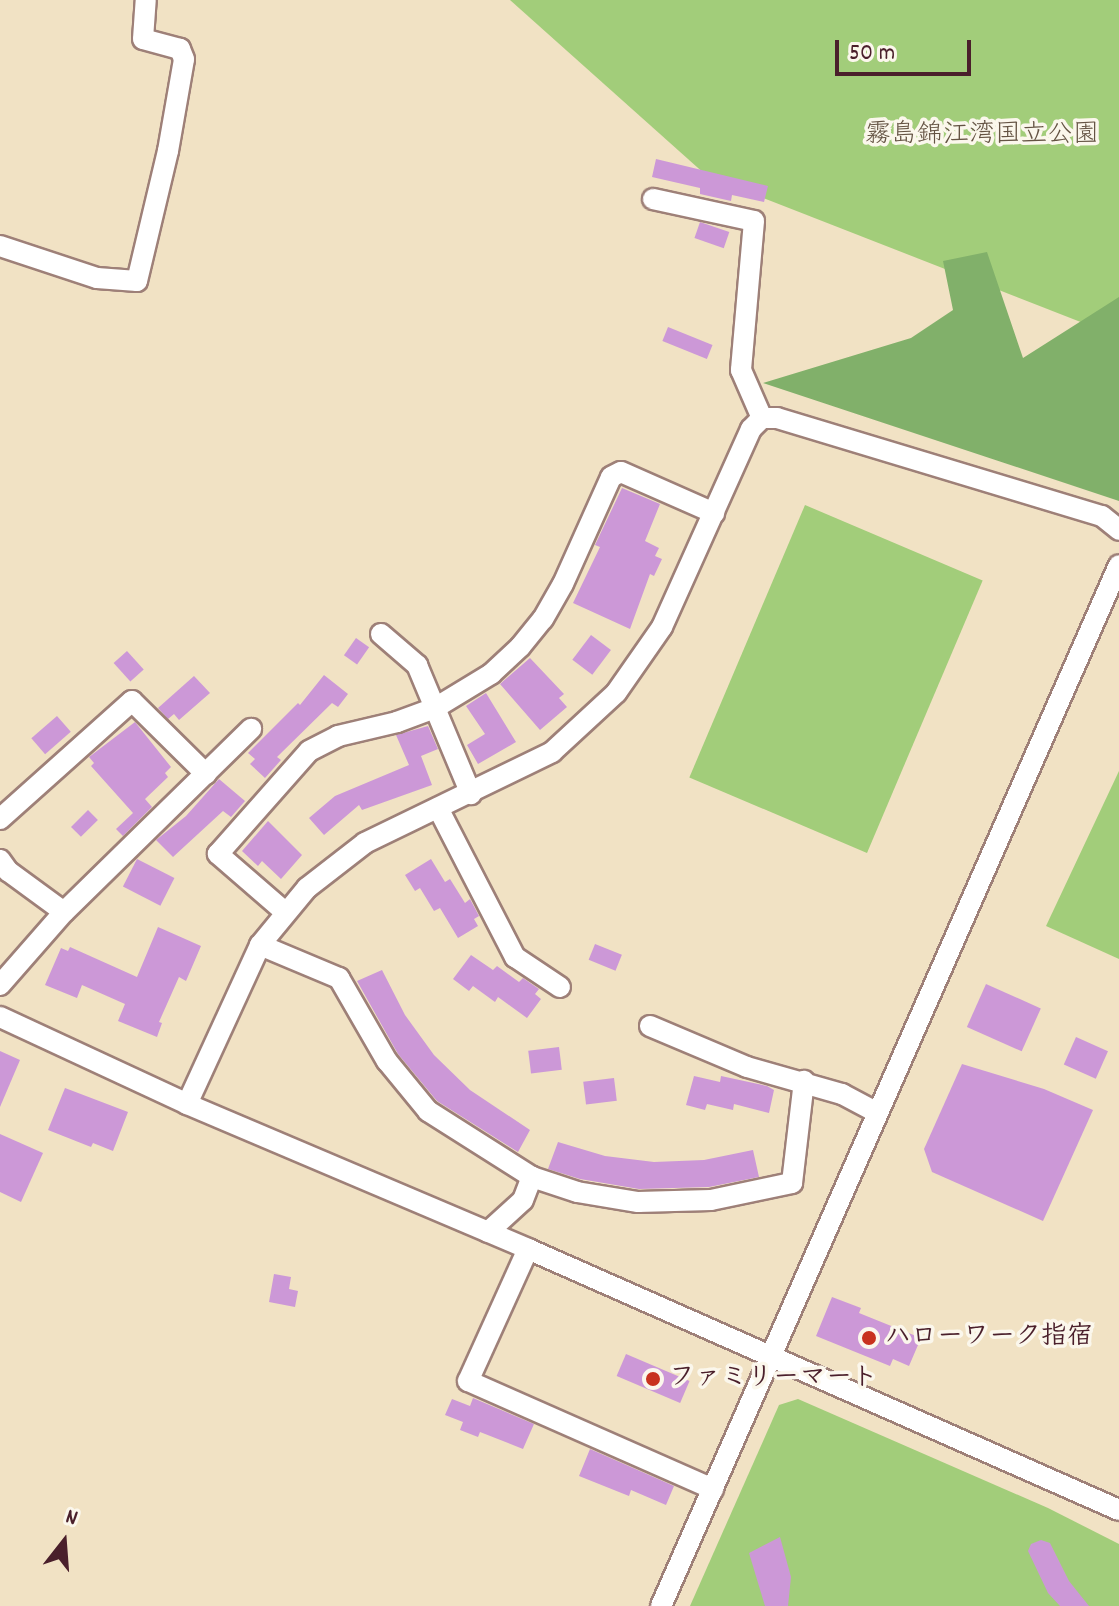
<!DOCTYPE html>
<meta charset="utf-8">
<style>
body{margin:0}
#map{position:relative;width:1119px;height:1606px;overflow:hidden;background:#f1e2c4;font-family:Dekko,"Klee One",sans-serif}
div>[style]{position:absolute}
.green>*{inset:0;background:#a2cd7a;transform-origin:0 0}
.forest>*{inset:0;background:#81b06a}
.building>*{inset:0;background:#cc98d7;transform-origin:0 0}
.roads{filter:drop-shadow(2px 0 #9e8078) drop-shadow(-2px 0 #9e8078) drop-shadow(0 2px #9e8078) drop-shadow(0 -2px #9e8078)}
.minor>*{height:20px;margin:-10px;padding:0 10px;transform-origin:10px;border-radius:10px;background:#fff}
.dots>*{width:22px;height:22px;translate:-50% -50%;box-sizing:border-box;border:4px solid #fbf7ec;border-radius:50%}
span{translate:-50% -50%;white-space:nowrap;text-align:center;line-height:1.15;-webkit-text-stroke:7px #fbf7ec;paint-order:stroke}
.park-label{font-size:26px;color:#645343}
.poi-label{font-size:26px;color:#4a1f2b;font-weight:700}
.left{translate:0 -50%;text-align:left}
.north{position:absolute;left:24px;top:1502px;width:80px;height:80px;-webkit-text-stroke:6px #fbf7ec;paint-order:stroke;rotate:17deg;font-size:22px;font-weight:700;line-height:32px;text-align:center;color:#4a1f2b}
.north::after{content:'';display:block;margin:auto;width:28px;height:36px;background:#4a1f2b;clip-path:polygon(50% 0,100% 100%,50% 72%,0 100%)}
.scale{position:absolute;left:835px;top:40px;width:136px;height:36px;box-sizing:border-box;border:4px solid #4a1f2b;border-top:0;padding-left:10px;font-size:24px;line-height:28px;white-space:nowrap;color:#4a1f2b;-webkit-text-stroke:6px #fbf7ec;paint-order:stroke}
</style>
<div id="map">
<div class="green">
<div style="clip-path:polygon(510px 0,1119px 0,1119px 337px,707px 176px)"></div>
<div style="left:805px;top:505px;width:193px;height:296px;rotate:23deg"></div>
<div style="clip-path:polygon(1119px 771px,1119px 959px,1046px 926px)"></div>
<div style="clip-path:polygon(798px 1399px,1048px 1508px,1119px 1544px,1119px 1606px,690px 1606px,779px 1405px)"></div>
</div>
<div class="forest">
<div style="clip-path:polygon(987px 252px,1023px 358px,1119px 297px,1119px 501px,763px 383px,911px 338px,953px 310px,943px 261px)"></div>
</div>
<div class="building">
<div style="clip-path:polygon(656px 159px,768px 186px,764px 202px,732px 195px,731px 201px,700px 194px,700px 188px,652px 177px)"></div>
<div style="left:700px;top:222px;width:31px;height:17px;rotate:19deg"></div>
<div style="left:668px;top:327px;width:48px;height:15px;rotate:22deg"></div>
<div style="clip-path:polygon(622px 488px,660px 504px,645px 541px,659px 548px,655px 556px,662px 559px,654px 576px,650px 574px,630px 629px,573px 603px,600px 547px,595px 545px)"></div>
<div style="left:591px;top:635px;width:25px;height:31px;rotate:37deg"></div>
<div style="left:356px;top:638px;width:16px;height:21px;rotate:35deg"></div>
<div style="left:127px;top:651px;width:25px;height:18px;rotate:48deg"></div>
<div style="clip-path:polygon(530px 658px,564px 694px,559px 698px,567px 707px,540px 730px,500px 684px)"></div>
<div style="clip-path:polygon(324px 675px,348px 694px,338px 707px,332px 703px,277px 757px,281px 760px,265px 778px,250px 764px,255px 759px,248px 753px,298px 703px,300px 705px)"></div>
<div style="clip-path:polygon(194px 676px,210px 693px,179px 720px,174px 714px,168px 719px,158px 708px)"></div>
<div style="clip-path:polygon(486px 693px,516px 742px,478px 764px,467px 745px,485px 734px,466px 706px)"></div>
<div style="left:57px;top:716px;width:21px;height:34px;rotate:49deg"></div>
<div style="clip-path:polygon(135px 722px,171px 767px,165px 773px,168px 777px,145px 799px,152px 807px,123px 836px,116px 829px,133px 813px,91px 766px,94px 763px,89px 757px)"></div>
<div style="clip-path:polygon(428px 726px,438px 749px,421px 756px,432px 785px,362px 810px,359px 805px,324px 835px,309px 818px,335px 796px,409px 765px,396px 735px)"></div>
<div style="clip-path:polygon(219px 779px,245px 801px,231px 817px,223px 811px,173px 857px,156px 840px,186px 816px)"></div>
<div style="left:88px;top:810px;width:14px;height:24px;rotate:45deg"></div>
<div style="clip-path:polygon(268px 821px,302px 855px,281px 879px,262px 861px,258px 866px,242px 851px)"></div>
<div style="left:137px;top:859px;width:42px;height:31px;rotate:27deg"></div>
<div style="clip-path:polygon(431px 859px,445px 882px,450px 879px,465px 903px,470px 899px,479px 916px,474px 919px,478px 926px,458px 938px,440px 908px,434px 911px,420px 888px,415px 891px,405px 875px)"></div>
<div style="clip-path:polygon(158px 927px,201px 946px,186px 981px,179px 977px,159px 1022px,162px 1023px,157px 1037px,118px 1021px,125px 1004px,82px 985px,77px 998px,45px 985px,61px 948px,68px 951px,70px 947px,137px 977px)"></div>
<div style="left:595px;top:944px;width:29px;height:17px;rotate:22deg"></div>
<div style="clip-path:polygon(471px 955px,493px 970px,497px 966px,519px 982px,523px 978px,539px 989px,535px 994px,541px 999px,527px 1018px,498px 997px,495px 1002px,473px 986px,469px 991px,453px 979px)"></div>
<div style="clip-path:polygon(382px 970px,405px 1015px,434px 1055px,470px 1090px,530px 1130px,518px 1152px,437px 1101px,398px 1054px,357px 981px)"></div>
<div style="left:986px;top:984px;width:60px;height:47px;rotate:24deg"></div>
<div style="left:1076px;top:1037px;width:35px;height:30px;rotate:24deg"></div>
<div style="left:559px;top:1047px;width:23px;height:31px;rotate:83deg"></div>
<div style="clip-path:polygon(0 1051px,20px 1060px,0 1107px)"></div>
<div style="clip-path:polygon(962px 1064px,1044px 1089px,1093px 1110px,1043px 1221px,932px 1172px,924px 1149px)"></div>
<div style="clip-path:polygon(694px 1076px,720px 1082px,721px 1076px,767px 1086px,774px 1090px,769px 1113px,734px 1104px,733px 1110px,707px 1104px,705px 1110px,686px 1105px)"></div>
<div style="left:614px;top:1078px;width:23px;height:31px;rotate:83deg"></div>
<div style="clip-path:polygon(65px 1088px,128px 1112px,113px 1151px,93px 1143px,91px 1147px,48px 1130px)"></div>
<div style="clip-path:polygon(0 1134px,43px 1153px,21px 1202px,0 1192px)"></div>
<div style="clip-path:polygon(558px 1142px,605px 1156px,654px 1162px,704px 1160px,753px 1150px,759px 1177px,709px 1187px,639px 1189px,580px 1179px,548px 1169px)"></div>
<div style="clip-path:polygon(274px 1274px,291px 1277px,289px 1289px,298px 1291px,295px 1307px,269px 1302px)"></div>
<div style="clip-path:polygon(832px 1297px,861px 1308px,859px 1313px,921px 1338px,909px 1366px,893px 1359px,890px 1366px,816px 1336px)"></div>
<div style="left:626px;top:1354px;width:69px;height:24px;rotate:23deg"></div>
<div style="clip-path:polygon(473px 1398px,534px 1424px,523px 1449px,480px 1432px,478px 1437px,460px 1430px,463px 1422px,445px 1415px,452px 1399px,470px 1406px)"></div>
<div style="clip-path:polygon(590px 1449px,674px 1486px,666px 1505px,631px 1490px,629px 1496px,579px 1476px)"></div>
<div style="clip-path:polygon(780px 1537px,791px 1577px,788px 1606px,765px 1606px,749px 1553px)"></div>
<div style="clip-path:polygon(1041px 1540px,1050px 1543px,1069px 1581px,1089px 1606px,1060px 1606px,1048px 1593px,1028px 1551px,1031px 1544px)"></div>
</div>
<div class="roads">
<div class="minor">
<div style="left:653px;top:199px;width:103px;rotate:12.3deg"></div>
<div style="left:754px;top:221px;width:150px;rotate:95deg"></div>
<div style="left:741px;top:370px;width:52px;rotate:66.4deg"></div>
<div style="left:0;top:246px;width:102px;rotate:18.3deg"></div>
<div style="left:97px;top:278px;width:40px;rotate:4.3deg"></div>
<div style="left:137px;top:281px;width:134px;rotate:-76.6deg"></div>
<div style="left:168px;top:151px;width:93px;rotate:-80.1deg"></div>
<div style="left:184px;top:59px;width:11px;rotate:-112deg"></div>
<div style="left:180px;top:49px;width:38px;rotate:-165deg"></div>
<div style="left:143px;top:39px;width:39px;rotate:-86deg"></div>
<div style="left:381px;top:634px;width:48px;rotate:40.7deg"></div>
<div style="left:417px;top:665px;width:140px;rotate:67.3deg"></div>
<div style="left:438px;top:808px;width:168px;rotate:62.7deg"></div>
<div style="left:515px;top:957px;width:54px;rotate:33.7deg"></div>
<div style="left:0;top:819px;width:177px;rotate:-41.8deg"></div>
<div style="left:132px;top:701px;width:104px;rotate:44.6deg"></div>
<div style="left:0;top:860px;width:14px;rotate:54deg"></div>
<div style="left:8px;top:871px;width:69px;rotate:36.2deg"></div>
<div style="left:285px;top:912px;width:89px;rotate:-139.1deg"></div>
<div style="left:218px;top:854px;width:137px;rotate:-48.5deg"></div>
<div style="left:309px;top:751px;width:33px;rotate:-27deg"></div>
<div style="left:338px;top:736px;width:61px;rotate:-13.3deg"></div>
<div style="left:397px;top:722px;width:40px;rotate:-20.2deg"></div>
<div style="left:435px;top:708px;width:66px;rotate:-31.3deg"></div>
<div style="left:491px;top:674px;width:40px;rotate:-43deg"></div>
<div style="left:520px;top:647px;width:36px;rotate:-51deg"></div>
<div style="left:543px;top:619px;width:40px;rotate:-60.3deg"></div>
<div style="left:563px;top:584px;width:117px;rotate:-65.8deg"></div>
<div style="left:611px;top:477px;width:11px;rotate:-27deg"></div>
<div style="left:621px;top:472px;width:102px;rotate:23.8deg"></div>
<div style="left:260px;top:945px;width:86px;rotate:22.7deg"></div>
<div style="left:339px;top:978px;width:96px;rotate:60deg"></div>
<div style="left:387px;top:1061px;width:65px;rotate:50.6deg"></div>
<div style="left:428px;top:1111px;width:123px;rotate:32.4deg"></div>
<div style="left:532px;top:1177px;width:47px;rotate:18.4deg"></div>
<div style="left:577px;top:1192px;width:62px;rotate:9.3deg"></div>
<div style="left:638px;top:1202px;width:73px;rotate:-1.6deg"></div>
<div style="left:711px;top:1200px;width:83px;rotate:-11.9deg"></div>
<div style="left:792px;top:1183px;width:103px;rotate:-83.3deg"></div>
<div style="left:0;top:985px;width:97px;rotate:-48.8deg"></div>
<div style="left:64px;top:912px;width:262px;rotate:-44.4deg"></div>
<div style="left:0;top:1017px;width:206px;rotate:24.9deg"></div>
<div style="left:187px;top:1104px;width:371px;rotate:23deg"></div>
<div style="left:528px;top:1249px;width:646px;rotate:23.83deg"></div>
<div style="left:650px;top:1026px;width:105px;rotate:22.9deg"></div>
<div style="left:747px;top:1067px;width:99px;rotate:15.9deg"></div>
<div style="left:842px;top:1094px;width:40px;rotate:28deg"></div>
<div style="left:187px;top:1104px;width:175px;rotate:-65.3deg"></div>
<div style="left:260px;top:945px;width:74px;rotate:-50.5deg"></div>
<div style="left:307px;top:888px;width:73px;rotate:-37.8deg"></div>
<div style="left:365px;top:843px;width:208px;rotate:-25.9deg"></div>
<div style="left:552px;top:752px;width:87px;rotate:-42.7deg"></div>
<div style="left:616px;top:693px;width:80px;rotate:-55.1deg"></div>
<div style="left:662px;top:627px;width:217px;rotate:-65.8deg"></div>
<div style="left:751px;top:429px;width:16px;rotate:-45deg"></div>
<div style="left:762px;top:418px;width:15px"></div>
<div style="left:777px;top:418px;width:339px;rotate:16.8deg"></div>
<div style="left:1102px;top:516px;width:22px;rotate:39deg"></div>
<div style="left:488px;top:1232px;width:47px;rotate:-42.4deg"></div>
<div style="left:523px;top:1200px;width:25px;rotate:-69deg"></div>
<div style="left:528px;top:1249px;width:145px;rotate:114.4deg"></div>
<div style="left:468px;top:1381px;width:268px;rotate:23.8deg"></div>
<div style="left:661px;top:1606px;width:1137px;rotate:-66.25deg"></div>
</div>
</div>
<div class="dots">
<div style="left:869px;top:1338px;background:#c8321e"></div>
<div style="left:653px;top:1379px;background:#c8321e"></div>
</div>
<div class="park-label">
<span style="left:982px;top:136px">霧島錦江湾国立公園</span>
</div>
<div class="poi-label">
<span class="left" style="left:885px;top:1338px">ハローワーク指宿</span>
<span class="left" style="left:669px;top:1379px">ファミリーマート</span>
</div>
<div class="north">N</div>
<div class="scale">50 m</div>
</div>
